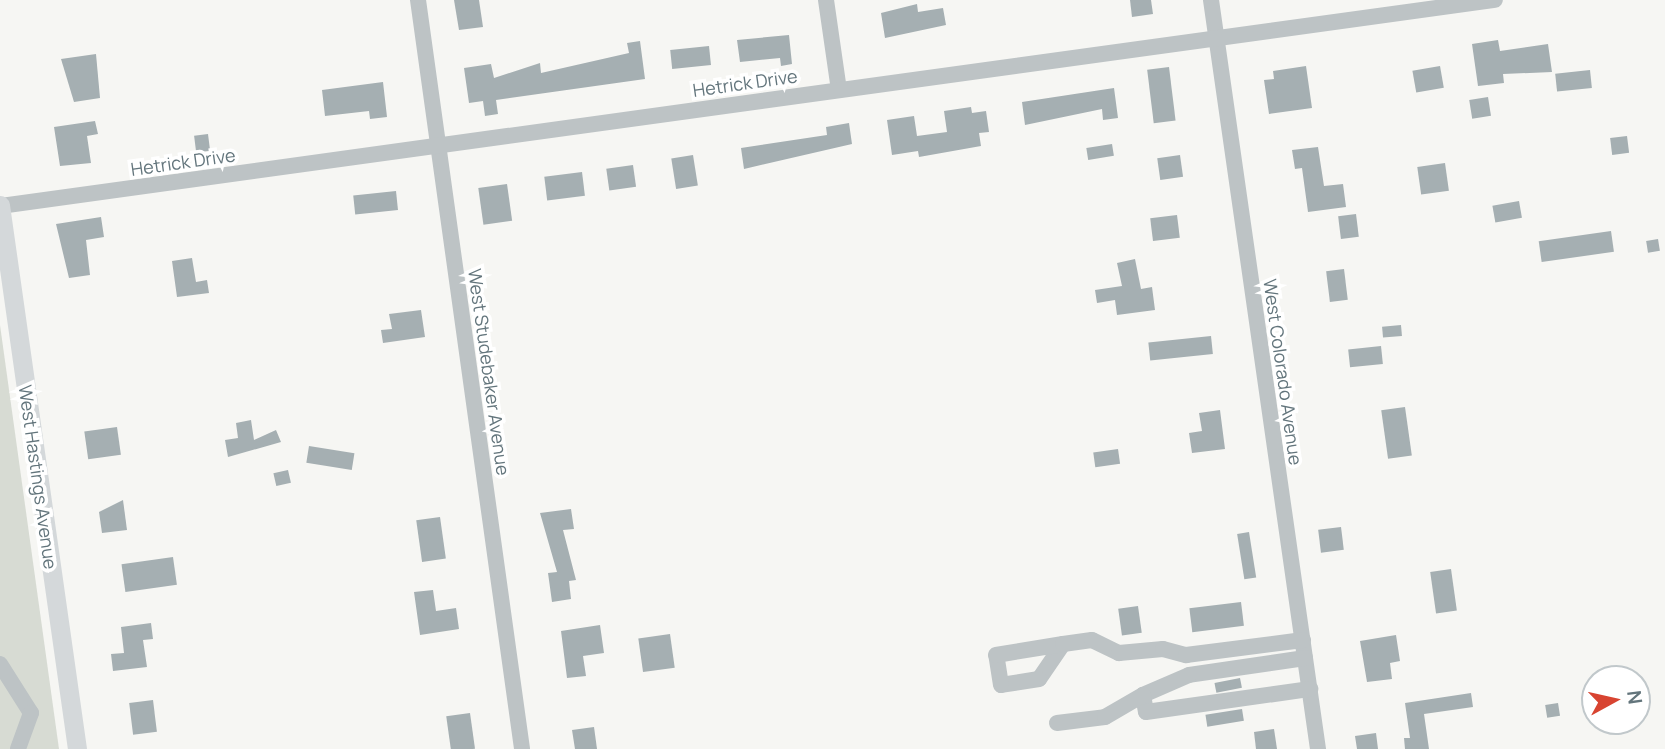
<!DOCTYPE html>
<style>
body{margin:0}
#map{position:relative;width:1665px;height:749px;overflow:hidden;background:#f6f6f3;font-family:Manrope,sans-serif}
div>[style]{position:absolute}
.green>*{inset:0;background:#d7dbd3}
.building>*{inset:0;background:#a5afb2;transform-origin:0 0}
.minor>*{height:16px;margin:-8px;padding:0 8px;transform-origin:8px;border-radius:8px;background:#bdc3c5}
.major>*{height:19px;margin:-9.5px;padding:0 9.5px;transform-origin:9.5px;border-radius:9.5px;background:#d4d8da}
span{translate:-50% -50%;white-space:nowrap;text-align:center;line-height:1.15;-webkit-text-stroke:7px #fff;paint-order:stroke}
.street-label{font-size:18px;color:#63757c}
.north{position:absolute;left:1581px;top:665px;width:70px;height:70px;box-sizing:border-box;background:#fff;border:2px solid #c1c8cb;border-radius:50%;rotate:82deg;font-size:19px;font-weight:700;line-height:28px;text-align:center;color:#63757c}
.north::after{content:'';display:block;margin:auto;width:24px;height:32px;background:#d84431;clip-path:polygon(50% 0,100% 100%,50% 72%,0 100%)}
</style>
<div id="map">
<div class="green">
<div style="clip-path:polygon(0 325px,59px 749px,0 749px)"></div>
</div>
<div class="building">
<div style="clip-path:polygon(454px 0,479px 0,483px 27px,459px 30px)"></div>
<div style="clip-path:polygon(1130px 0,1151px 0,1153px 14px,1132px 17px)"></div>
<div style="clip-path:polygon(917px 4px,918px 12px,943px 8px,946px 25px,885px 38px,881px 13px)"></div>
<div style="clip-path:polygon(789px 35px,792px 64px,781px 66px,780px 58px,740px 62px,737px 40px)"></div>
<div style="clip-path:polygon(1498px 40px,1500px 51px,1548px 44px,1552px 72px,1503px 74px,1504px 83px,1478px 86px,1472px 44px)"></div>
<div style="clip-path:polygon(640px 41px,645px 79px,496px 100px,498px 114px,485px 116px,483px 101px,469px 103px,464px 68px,491px 64px,494px 78px,540px 63px,541px 73px,629px 53px,627px 43px)"></div>
<div style="left:709px;top:46px;width:19px;height:39px;rotate:84deg"></div>
<div style="clip-path:polygon(96px 54px,100px 98px,74px 102px,61px 59px)"></div>
<div style="clip-path:polygon(1306px 66px,1312px 108px,1269px 114px,1264px 80px,1274px 79px,1273px 71px)"></div>
<div style="left:1440px;top:66px;width:22px;height:28px;rotate:80deg"></div>
<div style="left:1169px;top:67px;width:54px;height:22px;rotate:83deg"></div>
<div style="left:1590px;top:70px;width:18px;height:35px;rotate:84deg"></div>
<div style="clip-path:polygon(383px 82px,387px 117px,370px 119px,369px 111px,325px 116px,322px 90px)"></div>
<div style="clip-path:polygon(1114px 88px,1118px 118px,1103px 120px,1102px 109px,1025px 125px,1022px 102px)"></div>
<div style="left:1488px;top:97px;width:19px;height:19px;rotate:81deg"></div>
<div style="clip-path:polygon(971px 107px,972px 113px,986px 111px,989px 132px,979px 133px,981px 146px,919px 157px,918px 151px,892px 155px,887px 120px,914px 116px,917px 136px,947px 132px,944px 111px)"></div>
<div style="clip-path:polygon(95px 121px,98px 134px,87px 136px,91px 163px,60px 166px,54px 127px)"></div>
<div style="clip-path:polygon(849px 123px,852px 144px,744px 169px,741px 148px,827px 135px,826px 127px)"></div>
<div style="left:208px;top:134px;width:17px;height:14px;rotate:83deg"></div>
<div style="left:1627px;top:136px;width:17px;height:17px;rotate:83deg"></div>
<div style="left:1112px;top:144px;width:12px;height:26px;rotate:81deg"></div>
<div style="clip-path:polygon(1318px 147px,1324px 186px,1343px 184px,1346px 207px,1308px 212px,1302px 168px,1295px 169px,1292px 150px)"></div>
<div style="left:693px;top:155px;width:31px;height:22px;rotate:81deg"></div>
<div style="left:1180px;top:155px;width:22px;height:23px;rotate:82deg"></div>
<div style="left:1445px;top:163px;width:28px;height:28px;rotate:82deg"></div>
<div style="left:633px;top:165px;width:22px;height:27px;rotate:82deg"></div>
<div style="left:582px;top:172px;width:24px;height:38px;rotate:83deg"></div>
<div style="left:507px;top:184px;width:37px;height:29px;rotate:82deg"></div>
<div style="left:396px;top:191px;width:19px;height:43px;rotate:84deg"></div>
<div style="left:1519px;top:201px;width:17px;height:27px;rotate:80deg"></div>
<div style="left:1356px;top:214px;width:23px;height:18px;rotate:83deg"></div>
<div style="left:1177px;top:215px;width:23px;height:27px;rotate:83deg"></div>
<div style="clip-path:polygon(101px 217px,104px 237px,86px 240px,90px 275px,69px 278px,56px 224px)"></div>
<div style="left:1611px;top:231px;width:21px;height:73px;rotate:82deg"></div>
<div style="left:1658px;top:239px;width:12px;height:12px;rotate:81deg"></div>
<div style="clip-path:polygon(192px 258px,196px 282px,207px 280px,209px 293px,177px 297px,172px 261px)"></div>
<div style="clip-path:polygon(1135px 259px,1141px 289px,1152px 287px,1155px 310px,1117px 315px,1115px 300px,1097px 303px,1095px 290px,1122px 286px,1117px 263px)"></div>
<div style="left:1344px;top:269px;width:31px;height:18px;rotate:83deg"></div>
<div style="clip-path:polygon(421px 310px,425px 337px,383px 343px,381px 330px,392px 329px,389px 314px)"></div>
<div style="left:1401px;top:325px;width:11px;height:19px;rotate:85deg"></div>
<div style="left:1211px;top:336px;width:18px;height:63px;rotate:84deg"></div>
<div style="left:1381px;top:346px;width:18px;height:33px;rotate:84deg"></div>
<div style="left:1405px;top:407px;width:49px;height:24px;rotate:82deg"></div>
<div style="clip-path:polygon(1220px 410px,1225px 449px,1192px 453px,1189px 433px,1202px 431px,1199px 413px)"></div>
<div style="clip-path:polygon(251px 420px,254px 440px,276px 430px,281px 442px,228px 457px,225px 440px,238px 438px,236px 423px)"></div>
<div style="left:117px;top:427px;width:28px;height:33px;rotate:82deg"></div>
<div style="left:309px;top:446px;width:46px;height:17px;rotate:9deg"></div>
<div style="left:1118px;top:449px;width:15px;height:25px;rotate:82deg"></div>
<div style="left:288px;top:470px;width:13px;height:15px;rotate:77deg"></div>
<div style="clip-path:polygon(123px 500px,127px 530px,102px 533px,99px 512px)"></div>
<div style="clip-path:polygon(571px 509px,574px 529px,563px 530px,576px 580px,569px 581px,571px 599px,552px 602px,548px 573px,557px 572px,540px 513px)"></div>
<div style="left:440px;top:517px;width:42px;height:24px;rotate:82deg"></div>
<div style="left:1341px;top:527px;width:23px;height:23px;rotate:83deg"></div>
<div style="left:1249px;top:532px;width:46px;height:12px;rotate:81deg"></div>
<div style="left:173px;top:557px;width:28px;height:52px;rotate:82deg"></div>
<div style="left:1451px;top:569px;width:42px;height:21px;rotate:82deg"></div>
<div style="clip-path:polygon(433px 590px,436px 611px,456px 608px,459px 629px,420px 635px,414px 592px)"></div>
<div style="left:1241px;top:602px;width:24px;height:52px;rotate:83deg"></div>
<div style="left:1138px;top:606px;width:27px;height:20px;rotate:82deg"></div>
<div style="clip-path:polygon(151px 623px,153px 639px,143px 640px,147px 667px,113px 671px,111px 654px,124px 653px,121px 627px)"></div>
<div style="clip-path:polygon(600px 625px,604px 653px,583px 656px,586px 676px,567px 678px,561px 631px)"></div>
<div style="left:670px;top:634px;width:34px;height:32px;rotate:82deg"></div>
<div style="clip-path:polygon(1396px 635px,1400px 661px,1390px 663px,1392px 679px,1367px 682px,1360px 641px)"></div>
<div style="left:1240px;top:678px;width:10px;height:26px;rotate:79deg"></div>
<div style="clip-path:polygon(1471px 693px,1473px 707px,1424px 714px,1429px 749px,1405px 749px,1404px 738px,1410px 738px,1405px 703px)"></div>
<div style="left:153px;top:700px;width:32px;height:24px;rotate:83deg"></div>
<div style="left:1558px;top:703px;width:13px;height:13px;rotate:81deg"></div>
<div style="left:1242px;top:709px;width:12px;height:37px;rotate:81deg"></div>
<div style="left:470px;top:713px;width:36px;height:24px;rotate:82deg"></div>
<div style="clip-path:polygon(594px 727px,597px 749px,575px 749px,572px 730px)"></div>
<div style="clip-path:polygon(1274px 729px,1277px 749px,1256px 749px,1254px 732px)"></div>
<div style="clip-path:polygon(1376px 733px,1378px 749px,1357px 749px,1355px 736px)"></div>
</div>
<div class="minor">
<div style="left:418px;top:0;width:756px;rotate:82.09deg"></div>
<div style="left:826px;top:0;width:91px;rotate:81.8deg"></div>
<div style="left:1211px;top:0;width:757px;rotate:81.87deg"></div>
<div style="left:0;top:206px;width:1509px;rotate:-7.85deg"></div>
<div style="left:1063px;top:644px;width:42px;rotate:124.4deg"></div>
<div style="left:1039px;top:679px;width:38px;rotate:171deg"></div>
<div style="left:1001px;top:685px;width:30px;rotate:-99deg"></div>
<div style="left:996px;top:655px;width:68px;rotate:-9.3deg"></div>
<div style="left:1063px;top:644px;width:29px;rotate:-8deg"></div>
<div style="left:1092px;top:640px;width:30px;rotate:26deg"></div>
<div style="left:1119px;top:653px;width:44px;rotate:-5.2deg"></div>
<div style="left:1163px;top:649px;width:24px;rotate:15deg"></div>
<div style="left:1186px;top:655px;width:118px;rotate:-7.3deg"></div>
<div style="left:1305px;top:658px;width:117px;rotate:171.7deg"></div>
<div style="left:1189px;top:675px;width:50px;rotate:156.5deg"></div>
<div style="left:1143px;top:695px;width:17px;rotate:80deg"></div>
<div style="left:1146px;top:712px;width:166px;rotate:-8deg"></div>
<div style="left:0;top:664px;width:58px;rotate:57.7deg"></div>
<div style="left:31px;top:713px;width:38px;rotate:110deg"></div>
<div style="left:1057px;top:723px;width:48px;rotate:-7.1deg"></div>
<div style="left:1105px;top:717px;width:44px;rotate:-30.1deg"></div>
</div>
<div class="major">
<div style="left:0;top:205px;width:549px;rotate:81.94deg"></div>
</div>
<div class="street-label">
<span style="left:745px;top:83px;rotate:-8deg">Hetrick Drive</span>
<span style="left:183px;top:162px;rotate:-8deg">Hetrick Drive</span>
<span style="left:489px;top:372px;rotate:82deg">West Studebaker Avenue</span>
<span style="left:1283px;top:372px;rotate:82deg">West Colorado Avenue</span>
<span style="left:38px;top:477px;rotate:82deg">West Hastings Avenue</span>
</div>
<div class="north">N</div>
</div>
